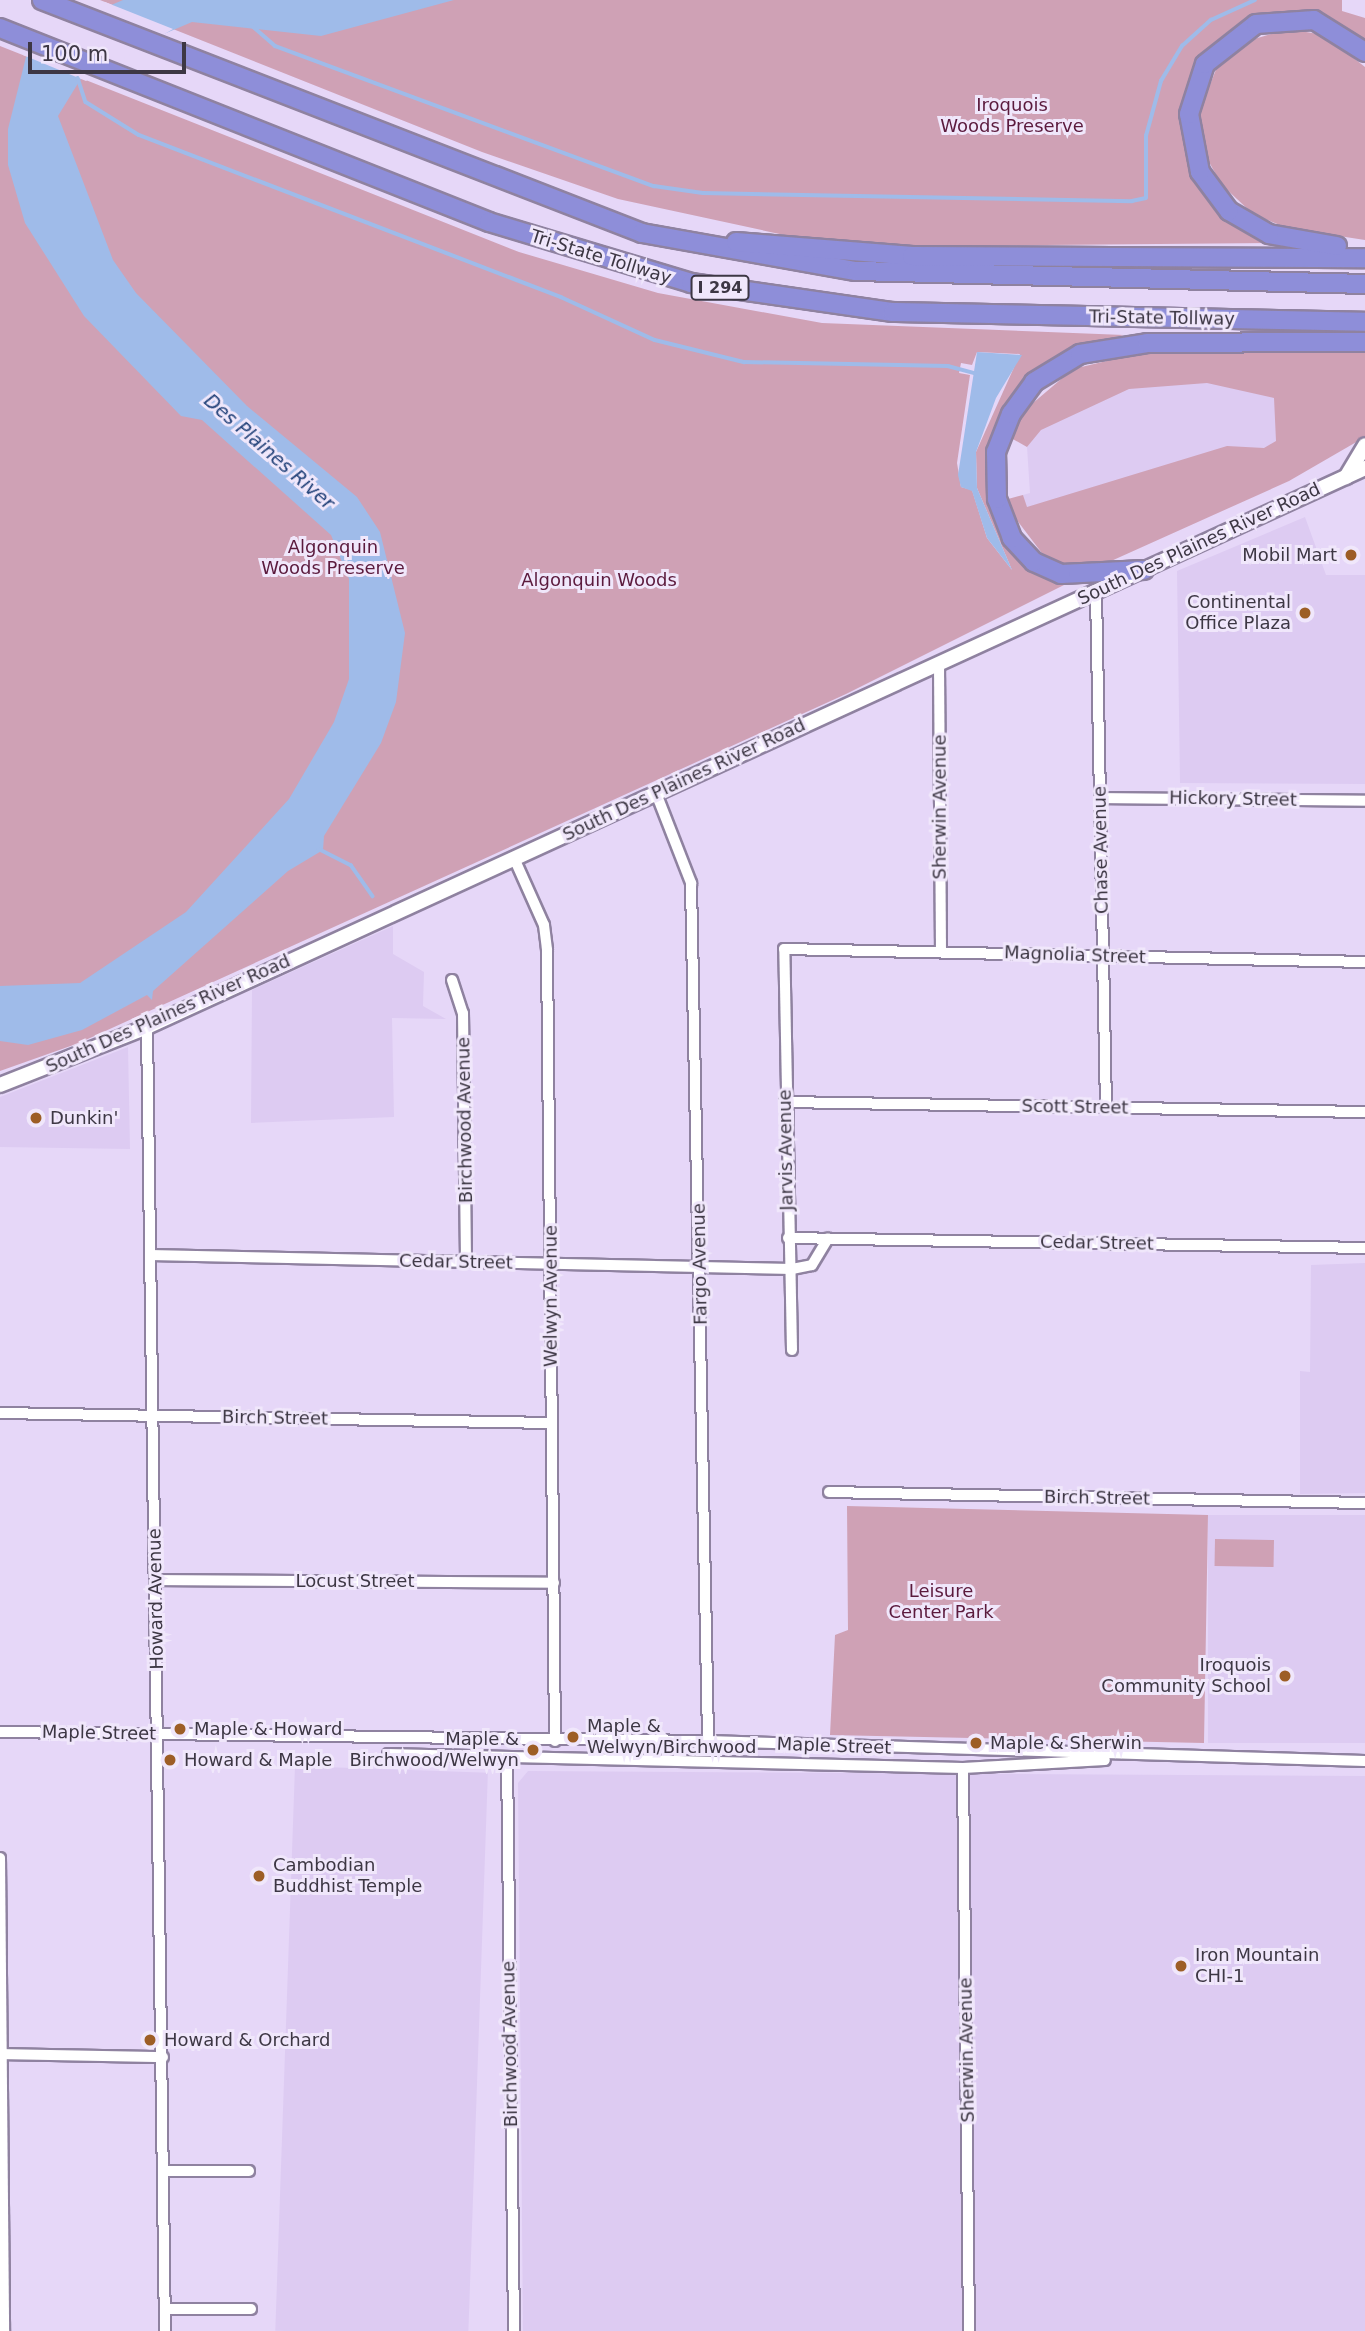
<!DOCTYPE html>
<style>
body{margin:0}
#map{position:relative;width:1365px;height:2331px;overflow:hidden;background:#e6d7f8;font-family:"DejaVu Sans",sans-serif}
div>[style]{position:absolute}
.built>*{inset:0;background:#ddcbf2;transform-origin:0 0}
.green>*{inset:0;background:#cfa1b5;transform-origin:0 0}
.water>*{inset:0;background:#9fbbe9}
.pier>*{inset:0;background:#e6d7f8}
.stream>*{height:3.5px;margin:-1.75px;padding:0 1.75px;transform-origin:1.75px;border-radius:1.75px;background:#9fbbe9}
.roads{filter:drop-shadow(2px 0 #8f82a0) drop-shadow(-2px 0 #8f82a0) drop-shadow(0 2px #8f82a0) drop-shadow(0 -2px #8f82a0)}
.minor>*{height:10px;margin:-5px;padding:0 5px;transform-origin:5px;border-radius:5px;background:#fff}
.secondary>*{height:14px;margin:-7px;padding:0 7px;transform-origin:7px;border-radius:7px;background:#fff}
.motorway>*{height:18px;margin:-9px;padding:0 9px;transform-origin:9px;border-radius:9px;background:#8e8ed9}
.dots>*{width:19px;height:19px;translate:-50% -50%;box-sizing:border-box;border:4px solid #f0e7fb;border-radius:50%}
span{translate:-50% -50%;white-space:nowrap;text-align:center;line-height:1.15;-webkit-text-stroke:6px #f0e7fb;paint-order:stroke}
.shield-label span{padding:2px 5px;background:#f0e7fb;border:2px solid;border-radius:5px;-webkit-text-stroke-width:0}
.shield-label{font-size:16px;color:#3d3744;font-weight:700}
.park-label{font-size:18px;color:#5b1a3d}
.street-label{font-size:18px;color:#3d3744}
.poi-label{font-size:18px;color:#3d3744}
.right{translate:-100% -50%;text-align:right}
.left{translate:0 -50%;text-align:left}
.water-label{font-size:19px;color:#204078;font-style:italic}
.scale{position:absolute;left:28px;top:42px;width:158px;height:32px;box-sizing:border-box;border:4px solid #3d3744;border-top:0;padding-left:9px;font-size:21px;line-height:24px;white-space:nowrap;color:#3d3744;-webkit-text-stroke:5px #f0e7fb;paint-order:stroke}
</style>
<div id="map">
<div class="built">
<div style="clip-path:polygon(1144px 369px,1365px 372px,1365px 414px,1032px 529px,1023px 495px,1030px 493px,1027px 447px,1068px 395px)"></div>
<div style="clip-path:polygon(1305px 517px,1326px 575px,1365px 575px,1365px 784px,1180px 783px,1177px 571px)"></div>
<div style="clip-path:polygon(393px 926px,393px 954px,424px 972px,423px 1006px,446px 1019px,392px 1018px,394px 1117px,251px 1123px,252px 990px)"></div>
<div style="clip-path:polygon(128px 1047px,130px 1149px,0 1147px,0 1097px)"></div>
<div style="clip-path:polygon(1365px 1263px,1365px 1493px,1300px 1494px,1300px 1371px,1310px 1372px,1311px 1265px)"></div>
<div style="left:1208px;top:1515px;width:157px;height:228px"></div>
<div style="left:295px;top:1766px;width:193px;height:565px;rotate:2deg"></div>
<div style="clip-path:polygon(528px 1771px,1365px 1776px,1365px 2331px,523px 2331px,518px 1783px)"></div>
</div>
<div class="green">
<div style="clip-path:polygon(100px 0,1342px 0,1342px 11px,1365px 18px,1365px 42px,1315px 14px,1274px 13px,1234px 28px,1197px 64px,1187px 85px,1181px 130px,1201px 188px,1242px 229px,1272px 243px,912px 246px,789px 236px,618px 199px,482px 152px)"></div>
<div style="clip-path:polygon(1288px 29px,1324px 35px,1365px 67px,1365px 240px,1287px 228px,1253px 214px,1222px 185px,1205px 155px,1200px 110px,1217px 67px,1244px 42px)"></div>
<div style="clip-path:polygon(evenodd,0 46px,519px 252px,658px 293px,822px 323px,1124px 335px,1081px 346px,1042px 366px,1013px 396px,991px 440px,986px 485px,999px 531px,1017px 557px,1066px 584px,846px 694px,79px 1043px,0 1071px,0 46px,977px 352px,1020px 354px,976px 452px,977px 488px,1012px 570px,987px 538px,972px 490px,961px 487px,957px 463px,970px 375px,959px 373px,961px 363px,972px 365px,977px 352px)"></div>
<div style="clip-path:polygon(1365px 352px,1365px 437px,1289px 481px,1100px 566px,1051px 565px,1013px 515px,1008px 499px,1023px 495px,1027px 507px,1227px 446px,1264px 448px,1276px 441px,1274px 398px,1207px 383px,1129px 389px,1041px 430px,1027px 447px,1011px 438px,1026px 409px,1073px 369px,1136px 354px)"></div>
<div style="clip-path:polygon(847px 1506px,1208px 1515px,1204px 1743px,830px 1735px,835px 1635px,848px 1630px)"></div>
<div style="left:1215px;top:1539px;width:59px;height:27px;rotate:1deg"></div>
</div>
<div class="water">
<div style="clip-path:polygon(123px 0,454px 0,321px 36px,192px 22px,131px 48px,80px 80px,58px 116px,113px 260px,136px 293px,247px 406px,357px 497px,380px 532px,405px 633px,396px 702px,381px 743px,324px 836px,323px 850px,288px 871px,153px 991px,152px 1000px,147px 995px,82px 1030px,28px 1045px,0 1041px,0 986px,80px 983px,186px 912px,289px 799px,334px 722px,349px 679px,349px 579px,331px 535px,202px 420px,181px 416px,84px 316px,25px 223px,8px 165px,8px 129px,26px 57px,64px 25px)"></div>
<div style="clip-path:polygon(977px 352px,1022px 355px,996px 398px,976px 452px,977px 488px,1012px 570px,987px 538px,972px 491px,961px 487px,958px 475px)"></div>
</div>
<div class="pier">
<div style="clip-path:polygon(105px 2px,173px 29px,86px 81px,23px 55px,62px 22px)"></div>
</div>
<div class="stream">
<div style="left:249px;top:23px;width:35px;rotate:41deg"></div>
<div style="left:275px;top:46px;width:404px;rotate:20.3deg"></div>
<div style="left:654px;top:186px;width:49px;rotate:8.1deg"></div>
<div style="left:703px;top:193px;width:429px;rotate:1.1deg"></div>
<div style="left:1132px;top:201px;width:14px;rotate:-12deg"></div>
<div style="left:1146px;top:198px;width:62px;rotate:-90deg"></div>
<div style="left:1146px;top:136px;width:57px;rotate:-74.7deg"></div>
<div style="left:1161px;top:81px;width:41px;rotate:-59deg"></div>
<div style="left:1182px;top:46px;width:39px;rotate:-42deg"></div>
<div style="left:1211px;top:20px;width:48px;rotate:-24.4deg"></div>
<div style="left:78px;top:78px;width:25px;rotate:72deg"></div>
<div style="left:86px;top:102px;width:62px;rotate:31.9deg"></div>
<div style="left:139px;top:135px;width:452px;rotate:21deg"></div>
<div style="left:561px;top:297px;width:103px;rotate:24.6deg"></div>
<div style="left:655px;top:340px;width:92px;rotate:13.9deg"></div>
<div style="left:744px;top:362px;width:204px;rotate:1.1deg"></div>
<div style="left:948px;top:366px;width:28px;rotate:15deg"></div>
<div style="left:319px;top:849px;width:36px;rotate:27deg"></div>
<div style="left:351px;top:865px;width:38px;rotate:55deg"></div>
</div>
<div class="roads">
<div class="minor">
<div style="left:1096px;top:592px;width:516px;rotate:88.89deg"></div>
<div style="left:939px;top:664px;width:287px;rotate:89.6deg"></div>
<div style="left:656px;top:793px;width:97px;rotate:68.7deg"></div>
<div style="left:691px;top:883px;width:858px;rotate:88.86deg"></div>
<div style="left:1100px;top:798px;width:265px;rotate:0.6deg"></div>
<div style="left:514px;top:858px;width:73px;rotate:65.9deg"></div>
<div style="left:544px;top:925px;width:25px;rotate:83deg"></div>
<div style="left:547px;top:950px;width:791px;rotate:89.42deg"></div>
<div style="left:452px;top:980px;width:35px;rotate:72deg"></div>
<div style="left:463px;top:1013px;width:249px;rotate:89.3deg"></div>
<div style="left:147px;top:1027px;width:1304px;rotate:89.21deg"></div>
<div style="left:785px;top:1102px;width:580px;rotate:0.99deg"></div>
<div style="left:788px;top:1238px;width:577px;rotate:0.99deg"></div>
<div style="left:150px;top:1255px;width:642px;rotate:1.25deg"></div>
<div style="left:792px;top:1269px;width:20px;rotate:-11deg"></div>
<div style="left:812px;top:1265px;width:31px;rotate:-59deg"></div>
<div style="left:792px;top:1350px;width:401px;rotate:-91.1deg"></div>
<div style="left:784px;top:949px;width:581px;rotate:1.28deg"></div>
<div style="left:0;top:1413px;width:551px;rotate:1.04deg"></div>
<div style="left:829px;top:1492px;width:536px;rotate:1.18deg"></div>
<div style="left:155px;top:1580px;width:399px;rotate:0.4deg"></div>
<div style="left:0;top:1732px;width:708px;rotate:0.73deg"></div>
<div style="left:708px;top:1741px;width:657px;rotate:1.74deg"></div>
<div style="left:388px;top:1754px;width:575px;rotate:1.39deg"></div>
<div style="left:963px;top:1768px;width:142px;rotate:-3.2deg"></div>
<div style="left:507px;top:1757px;width:574px;rotate:89.3deg"></div>
<div style="left:963px;top:1768px;width:563px;rotate:89.39deg"></div>
<div style="left:0;top:1858px;width:473px;rotate:89.5deg"></div>
<div style="left:0;top:2054px;width:163px;rotate:1.1deg"></div>
<div style="left:164px;top:2171px;width:85px"></div>
<div style="left:165px;top:2309px;width:86px"></div>
</div>
<div class="secondary">
<div style="left:1346px;top:477px;width:37px;rotate:-59deg"></div>
<div style="left:0;top:1085px;width:158px;rotate:-21.5deg"></div>
<div style="left:147px;top:1027px;width:1340px;rotate:-24.65deg"></div>
</div>
<div class="motorway">
<div style="left:42px;top:0;width:644px;rotate:21.22deg"></div>
<div style="left:642px;top:233px;width:217px;rotate:10.1deg"></div>
<div style="left:856px;top:271px;width:509px;rotate:1.46deg"></div>
<div style="left:0;top:28px;width:526px;rotate:21.64deg"></div>
<div style="left:489px;top:222px;width:211px;rotate:16.8deg"></div>
<div style="left:691px;top:283px;width:204px;rotate:8.2deg"></div>
<div style="left:893px;top:312px;width:472px;rotate:1.2deg"></div>
<div style="left:736px;top:242px;width:177px;rotate:4.5deg"></div>
<div style="left:912px;top:256px;width:453px;rotate:0.3deg"></div>
<div style="left:1337px;top:246px;width:69px;rotate:-170deg"></div>
<div style="left:1269px;top:234px;width:46px;rotate:-150.1deg"></div>
<div style="left:1229px;top:211px;width:49px;rotate:-126.6deg"></div>
<div style="left:1200px;top:172px;width:59px;rotate:-100.7deg"></div>
<div style="left:1189px;top:114px;width:52px;rotate:-72.3deg"></div>
<div style="left:1205px;top:64px;width:65px;rotate:-38.1deg"></div>
<div style="left:1256px;top:24px;width:58px;rotate:-3.9deg"></div>
<div style="left:1314px;top:20px;width:60px;rotate:32.1deg"></div>
<div style="left:1144px;top:570px;width:83px;rotate:177.2deg"></div>
<div style="left:1061px;top:574px;width:30px;rotate:-156deg"></div>
<div style="left:1034px;top:562px;width:33px;rotate:-133deg"></div>
<div style="left:1012px;top:538px;width:42px;rotate:-111deg"></div>
<div style="left:997px;top:499px;width:47px;rotate:-91.2deg"></div>
<div style="left:996px;top:452px;width:41px;rotate:-68.5deg"></div>
<div style="left:1011px;top:414px;width:39px;rotate:-54deg"></div>
<div style="left:1034px;top:382px;width:54px;rotate:-31.3deg"></div>
<div style="left:1080px;top:354px;width:68px;rotate:-9.3deg"></div>
<div style="left:1147px;top:343px;width:218px;rotate:-0.3deg"></div>
</div>
</div>
<div class="dots">
<div style="left:1351px;top:555px;background:#9d5e26"></div>
<div style="left:1305px;top:613px;background:#9d5e26"></div>
<div style="left:36px;top:1118px;background:#9d5e26"></div>
<div style="left:1285px;top:1676px;background:#9d5e26"></div>
<div style="left:180px;top:1729px;background:#9d5e26"></div>
<div style="left:573px;top:1737px;background:#9d5e26"></div>
<div style="left:976px;top:1743px;background:#9d5e26"></div>
<div style="left:533px;top:1750px;background:#9d5e26"></div>
<div style="left:170px;top:1760px;background:#9d5e26"></div>
<div style="left:259px;top:1876px;background:#9d5e26"></div>
<div style="left:1181px;top:1966px;background:#9d5e26"></div>
<div style="left:150px;top:2040px;background:#9d5e26"></div>
</div>
<div class="shield-label">
<span style="left:720px;top:288px">I 294</span>
</div>
<div class="park-label">
<span style="left:1012px;top:116px">Iroquois<br>Woods Preserve</span>
<span style="left:333px;top:558px">Algonquin<br>Woods Preserve</span>
<span style="left:599px;top:580px">Algonquin Woods</span>
<span style="left:941px;top:1602px">Leisure<br>Center Park</span>
</div>
<div class="street-label">
<span style="left:601px;top:257px;rotate:17deg">Tri-State Tollway</span>
<span style="left:1162px;top:318px;rotate:1deg">Tri-State Tollway</span>
<span style="left:1199px;top:544px;rotate:-25deg">South Des Plaines River Road</span>
<span style="left:684px;top:780px;rotate:-25deg">South Des Plaines River Road</span>
<span style="left:1233px;top:799px;rotate:1deg">Hickory Street</span>
<span style="left:940px;top:807px;rotate:-90deg">Sherwin Avenue</span>
<span style="left:1101px;top:850px;rotate:-91deg">Chase Avenue</span>
<span style="left:1075px;top:955px;rotate:2deg">Magnolia Street</span>
<span style="left:168px;top:1014px;rotate:-24deg">South Des Plaines River Road</span>
<span style="left:1075px;top:1107px;rotate:1deg">Scott Street</span>
<span style="left:465px;top:1120px;rotate:-91deg">Birchwood Avenue</span>
<span style="left:786px;top:1150px;rotate:-91deg">Jarvis Avenue</span>
<span style="left:1097px;top:1243px;rotate:1deg">Cedar Street</span>
<span style="left:456px;top:1262px;rotate:1deg">Cedar Street</span>
<span style="left:700px;top:1264px;rotate:-91deg">Fargo Avenue</span>
<span style="left:551px;top:1296px;rotate:-90deg">Welwyn Avenue</span>
<span style="left:275px;top:1418px;rotate:1deg">Birch Street</span>
<span style="left:1097px;top:1498px;rotate:1deg">Birch Street</span>
<span style="left:355px;top:1581px">Locust Street</span>
<span style="left:156px;top:1599px;rotate:-91deg">Howard Avenue</span>
<span style="left:99px;top:1733px;rotate:1deg">Maple Street</span>
<span style="left:834px;top:1746px;rotate:2deg">Maple Street</span>
<span style="left:510px;top:2044px;rotate:-91deg">Birchwood Avenue</span>
<span style="left:967px;top:2050px;rotate:-91deg">Sherwin Avenue</span>
</div>
<div class="poi-label">
<span class="right" style="left:1337px;top:555px">Mobil Mart</span>
<span class="right" style="left:1291px;top:613px">Continental<br>Office Plaza</span>
<span class="left" style="left:50px;top:1118px">Dunkin'</span>
<span class="right" style="left:1271px;top:1676px">Iroquois<br>Community School</span>
<span class="left" style="left:587px;top:1737px">Maple &amp;<br>Welwyn/Birchwood</span>
<span class="left" style="left:194px;top:1729px">Maple &amp; Howard</span>
<span class="right" style="left:519px;top:1750px">Maple &amp;<br>Birchwood/Welwyn</span>
<span class="left" style="left:990px;top:1743px">Maple &amp; Sherwin</span>
<span class="left" style="left:184px;top:1760px">Howard &amp; Maple</span>
<span class="left" style="left:273px;top:1876px">Cambodian<br>Buddhist Temple</span>
<span class="left" style="left:1195px;top:1966px">Iron Mountain<br>CHI-1</span>
<span class="left" style="left:164px;top:2040px">Howard &amp; Orchard</span>
</div>
<div class="water-label">
<span style="left:269px;top:452px;rotate:41deg">Des Plaines River</span>
</div>
<div class="scale">100 m</div>
</div>
